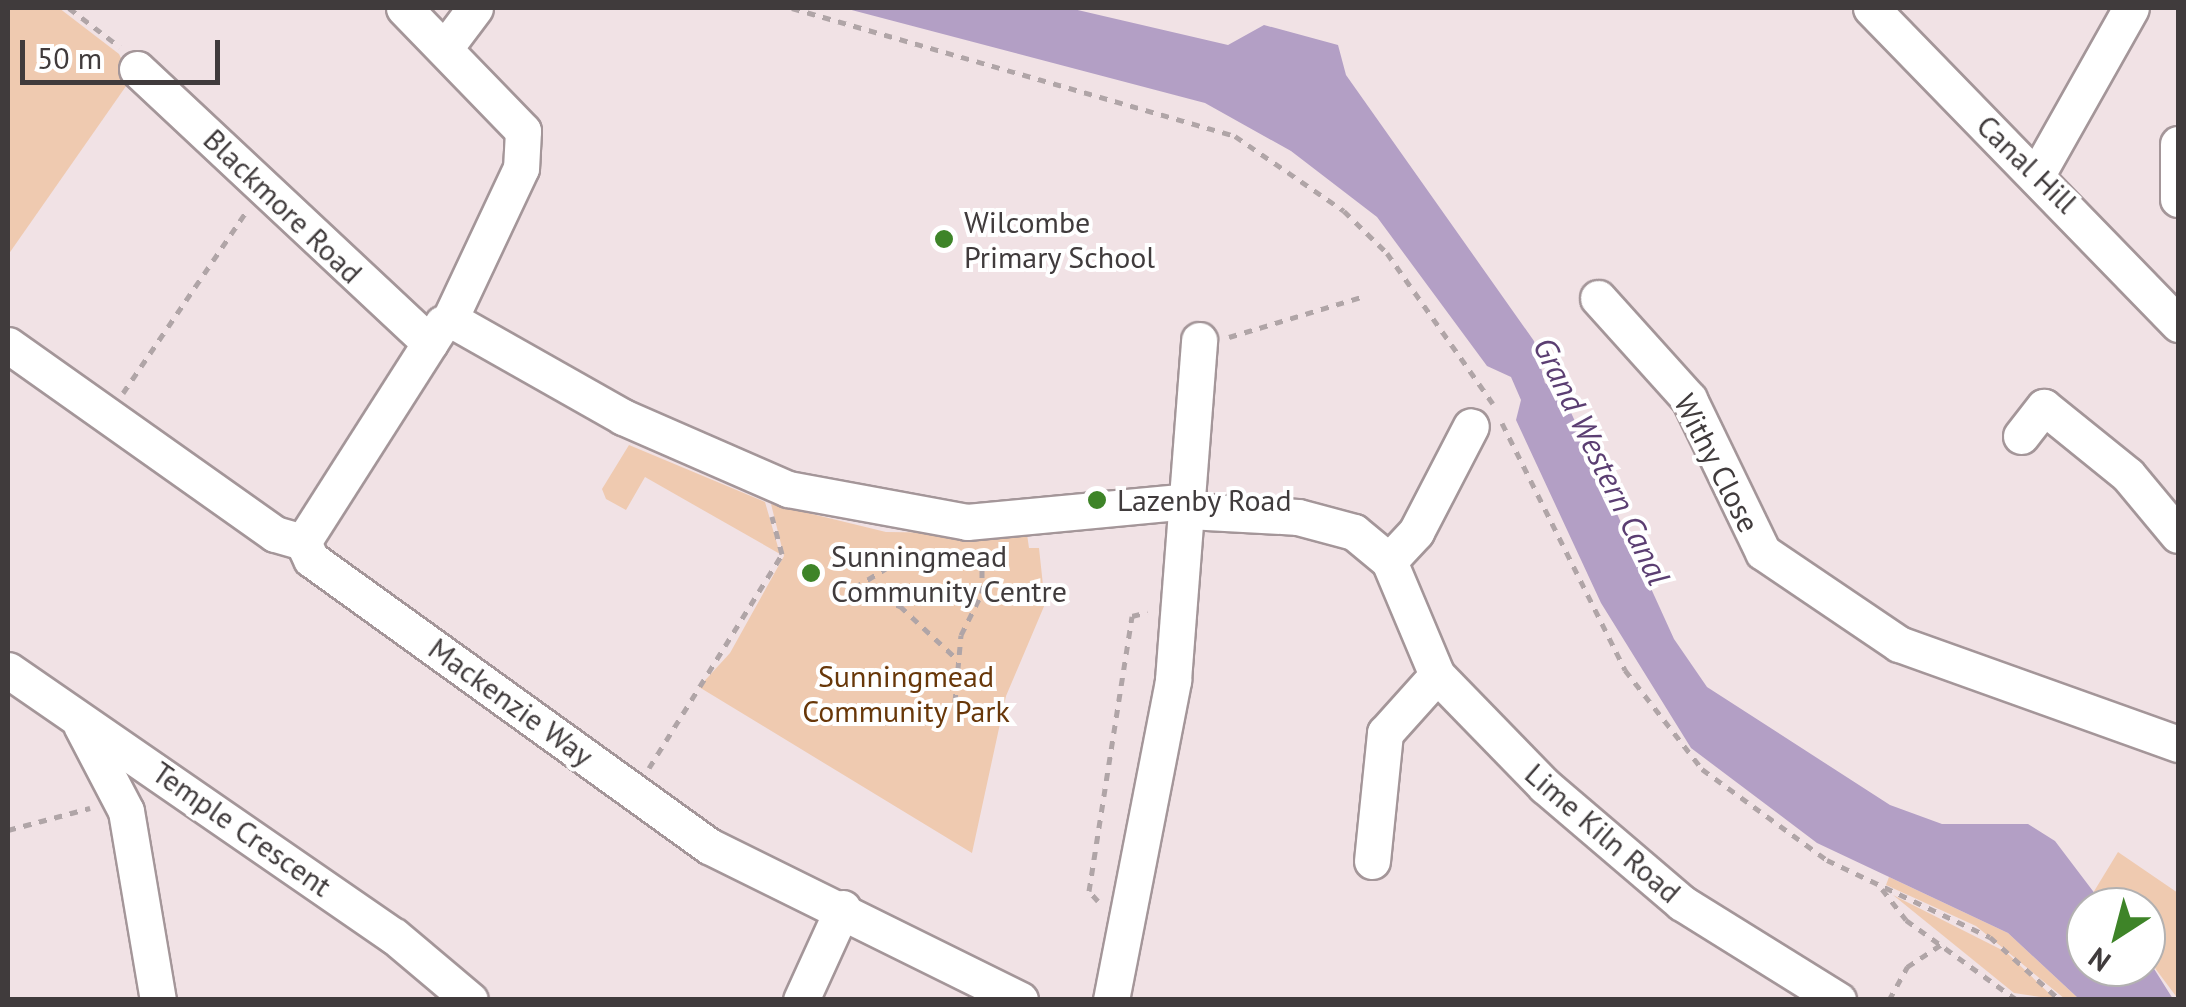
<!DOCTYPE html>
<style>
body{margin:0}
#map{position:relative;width:2186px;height:1007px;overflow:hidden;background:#f1e2e5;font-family:"PT Sans",sans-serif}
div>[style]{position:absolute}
.green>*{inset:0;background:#efcab0}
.water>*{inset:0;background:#b39fc5}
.path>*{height:5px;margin-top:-2.5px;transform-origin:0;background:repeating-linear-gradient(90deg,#b0a5a7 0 8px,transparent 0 16px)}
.roads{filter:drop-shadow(2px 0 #a49699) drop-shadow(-2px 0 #a49699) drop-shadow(0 2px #a49699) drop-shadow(0 -2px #a49699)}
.minor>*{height:35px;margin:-17.5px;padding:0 17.5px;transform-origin:17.5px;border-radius:17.5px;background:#fff}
.dots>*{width:28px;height:28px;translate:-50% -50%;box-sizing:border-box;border:5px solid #fff;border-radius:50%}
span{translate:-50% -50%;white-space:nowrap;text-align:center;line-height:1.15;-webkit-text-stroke:8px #fff;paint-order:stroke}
.street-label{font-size:30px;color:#403b3c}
.poi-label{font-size:30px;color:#403b3c}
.left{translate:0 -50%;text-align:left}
.park-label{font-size:30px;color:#683709}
.water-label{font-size:32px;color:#5b3e72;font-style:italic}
.frame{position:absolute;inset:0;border:10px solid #403b3c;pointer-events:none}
.north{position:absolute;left:2066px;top:887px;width:100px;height:100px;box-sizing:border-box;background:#fff;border:2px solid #b3b1b1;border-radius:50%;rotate:216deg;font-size:28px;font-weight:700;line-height:40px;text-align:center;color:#403b3c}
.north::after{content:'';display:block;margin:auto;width:35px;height:45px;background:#3e8428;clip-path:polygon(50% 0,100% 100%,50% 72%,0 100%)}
.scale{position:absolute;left:20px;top:40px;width:200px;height:45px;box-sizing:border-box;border:5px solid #403b3c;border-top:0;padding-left:12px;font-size:30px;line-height:35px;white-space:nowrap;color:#403b3c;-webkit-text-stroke:8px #fff;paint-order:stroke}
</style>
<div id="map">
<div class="green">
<div style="clip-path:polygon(8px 8px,59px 8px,119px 54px,131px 79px,8px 255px)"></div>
<div style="clip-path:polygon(629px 445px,765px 502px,780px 554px,645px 477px,626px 510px,606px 499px,602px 489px)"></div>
<div style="clip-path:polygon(771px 504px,886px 532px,1027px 534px,1029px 548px,1039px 548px,1045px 604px,1006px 696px,972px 853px,699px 687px,730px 653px,784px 556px)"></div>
<div style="clip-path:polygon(2118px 852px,2178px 893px,2178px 999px,2146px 956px,2146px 907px,2105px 907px,2093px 893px)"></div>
<div style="clip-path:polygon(1889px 877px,2008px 933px,2079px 999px,2065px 999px,1976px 926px,1886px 885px)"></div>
<div style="clip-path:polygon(1893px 895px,2006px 952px,2055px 999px,2014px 993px)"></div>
</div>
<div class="water">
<div style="clip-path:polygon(844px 8px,1069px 8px,1228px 45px,1264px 25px,1338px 45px,1346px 75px,1534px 341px,1545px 383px,1563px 395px,1674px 639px,1707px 687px,1890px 805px,1942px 824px,2028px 824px,2055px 841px,2105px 907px,2086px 907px,2086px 967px,2146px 967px,2146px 956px,2173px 999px,2079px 999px,2008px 933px,1817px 843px,1691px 748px,1601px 603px,1516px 420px,1521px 400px,1511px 377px,1487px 366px,1377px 217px,1291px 151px,1205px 103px)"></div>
</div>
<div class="path">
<div style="left:69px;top:8px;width:64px;rotate:37.4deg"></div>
<div style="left:792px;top:8px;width:461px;rotate:16.1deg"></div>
<div style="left:1235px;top:136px;width:132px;rotate:34.5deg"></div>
<div style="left:1344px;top:211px;width:60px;rotate:44.3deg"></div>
<div style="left:1387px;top:253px;width:184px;rotate:54.9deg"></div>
<div style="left:1229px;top:337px;width:142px;rotate:-16.8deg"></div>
<div style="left:123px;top:393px;width:219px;rotate:-55.8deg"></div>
<div style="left:1502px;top:423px;width:276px;rotate:63.5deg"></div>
<div style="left:1625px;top:670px;width:125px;rotate:52.1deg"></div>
<div style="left:1702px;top:769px;width:155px;rotate:36.1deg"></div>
<div style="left:1827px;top:860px;width:180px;rotate:25.3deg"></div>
<div style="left:1990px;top:937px;width:94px;rotate:42deg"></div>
<div style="left:854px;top:588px;width:61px;rotate:-31.6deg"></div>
<div style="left:906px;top:556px;width:15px;rotate:20deg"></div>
<div style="left:851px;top:589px;width:52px;rotate:19.1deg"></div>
<div style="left:900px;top:606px;width:79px;rotate:43deg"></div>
<div style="left:955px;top:702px;width:67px;rotate:-84.9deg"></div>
<div style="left:961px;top:635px;width:47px;rotate:-63.4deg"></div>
<div style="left:982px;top:593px;width:44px;rotate:-90deg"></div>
<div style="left:649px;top:768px;width:252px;rotate:-58.1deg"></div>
<div style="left:782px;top:554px;width:39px;rotate:-105deg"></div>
<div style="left:8px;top:830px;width:85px;rotate:-15deg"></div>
<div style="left:1882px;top:889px;width:39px;rotate:52deg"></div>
<div style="left:1906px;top:920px;width:137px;rotate:35.8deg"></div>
<div style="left:1098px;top:901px;width:13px;rotate:-132deg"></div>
<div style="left:1089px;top:891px;width:278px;rotate:-81.1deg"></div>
<div style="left:1132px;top:616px;width:16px;rotate:-14deg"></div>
<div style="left:1889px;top:1000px;width:38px;rotate:-61deg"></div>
<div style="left:1907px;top:967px;width:42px;rotate:-33.3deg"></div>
</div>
<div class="roads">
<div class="minor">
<div style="left:404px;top:8px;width:171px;rotate:45.9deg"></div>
<div style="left:523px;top:131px;width:37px;rotate:93deg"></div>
<div style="left:521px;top:168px;width:167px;rotate:115.2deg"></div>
<div style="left:1871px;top:8px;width:441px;rotate:45.8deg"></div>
<div style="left:445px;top:48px;width:50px;rotate:-53.1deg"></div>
<div style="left:137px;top:69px;width:401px;rotate:43.1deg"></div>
<div style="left:2178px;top:144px;width:55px;rotate:90deg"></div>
<div style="left:2038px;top:173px;width:189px;rotate:-60.6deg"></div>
<div style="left:1598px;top:298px;width:136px;rotate:48deg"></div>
<div style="left:1689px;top:399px;width:170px;rotate:64.2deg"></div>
<div style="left:1763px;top:552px;width:164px;rotate:34.1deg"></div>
<div style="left:1899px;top:644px;width:296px;rotate:19.7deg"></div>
<div style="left:450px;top:319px;width:199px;rotate:29.5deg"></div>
<div style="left:623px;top:417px;width:180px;rotate:23.6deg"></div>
<div style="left:788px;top:489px;width:182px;rotate:10.4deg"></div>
<div style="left:967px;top:522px;width:222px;rotate:-5.4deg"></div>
<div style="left:8px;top:345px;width:327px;rotate:35.3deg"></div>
<div style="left:275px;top:534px;width:29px;rotate:16deg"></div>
<div style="left:303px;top:542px;width:19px;rotate:65deg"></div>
<div style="left:311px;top:559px;width:491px;rotate:35.8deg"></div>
<div style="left:709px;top:846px;width:347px;rotate:26.3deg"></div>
<div style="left:2021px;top:436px;width:37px;rotate:-52deg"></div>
<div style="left:2044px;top:407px;width:108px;rotate:39deg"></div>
<div style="left:2128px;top:475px;width:78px;rotate:50.2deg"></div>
<div style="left:1188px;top:511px;width:110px;rotate:3.1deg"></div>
<div style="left:1298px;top:517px;width:58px;rotate:15deg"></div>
<div style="left:1354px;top:532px;width:45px;rotate:39.6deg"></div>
<div style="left:1389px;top:561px;width:124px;rotate:67.2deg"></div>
<div style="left:1437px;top:675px;width:155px;rotate:45.8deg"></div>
<div style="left:1545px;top:786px;width:180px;rotate:40.5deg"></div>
<div style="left:1682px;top:903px;width:184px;rotate:31.9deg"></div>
<div style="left:303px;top:542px;width:259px;rotate:-57.5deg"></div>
<div style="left:1389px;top:561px;width:40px;rotate:-47deg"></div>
<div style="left:1416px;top:532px;width:119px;rotate:-62.6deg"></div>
<div style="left:8px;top:670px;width:469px;rotate:34.6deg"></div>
<div style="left:394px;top:936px;width:99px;rotate:40.1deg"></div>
<div style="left:81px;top:725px;width:97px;rotate:62.4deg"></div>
<div style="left:126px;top:811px;width:192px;rotate:80.4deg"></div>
<div style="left:1372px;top:861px;width:129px;rotate:-84.2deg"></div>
<div style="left:1385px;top:733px;width:78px;rotate:-48.1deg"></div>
<div style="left:801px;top:1000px;width:101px;rotate:-65.5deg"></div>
<div style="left:1111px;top:1000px;width:326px;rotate:-79deg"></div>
<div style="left:1173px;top:680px;width:341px;rotate:-85.6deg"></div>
</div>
</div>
<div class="dots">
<div style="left:944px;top:239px;background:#3e8428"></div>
<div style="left:1097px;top:500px;background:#3e8428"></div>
<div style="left:811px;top:573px;background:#3e8428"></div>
</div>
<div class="street-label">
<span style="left:2027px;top:164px;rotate:44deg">Canal Hill</span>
<span style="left:283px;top:206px;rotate:44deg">Blackmore Road</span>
<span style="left:1717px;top:463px;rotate:63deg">Withy Close</span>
<span style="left:511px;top:702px;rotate:36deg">Mackenzie Way</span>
<span style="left:242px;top:829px;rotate:35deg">Temple Crescent</span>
<span style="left:1603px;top:833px;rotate:41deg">Lime Kiln Road</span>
</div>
<div class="poi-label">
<span class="left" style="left:964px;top:239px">Wilcombe<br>Primary School</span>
<span class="left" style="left:1117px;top:500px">Lazenby Road</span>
<span class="left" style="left:831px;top:573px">Sunningmead<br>Community Centre</span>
</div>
<div class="park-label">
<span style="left:906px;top:693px">Sunningmead<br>Community Park</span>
</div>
<div class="water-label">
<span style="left:1602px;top:461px;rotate:64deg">Grand Western Canal</span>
</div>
<div class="frame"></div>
<div class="north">N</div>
<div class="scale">50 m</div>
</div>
